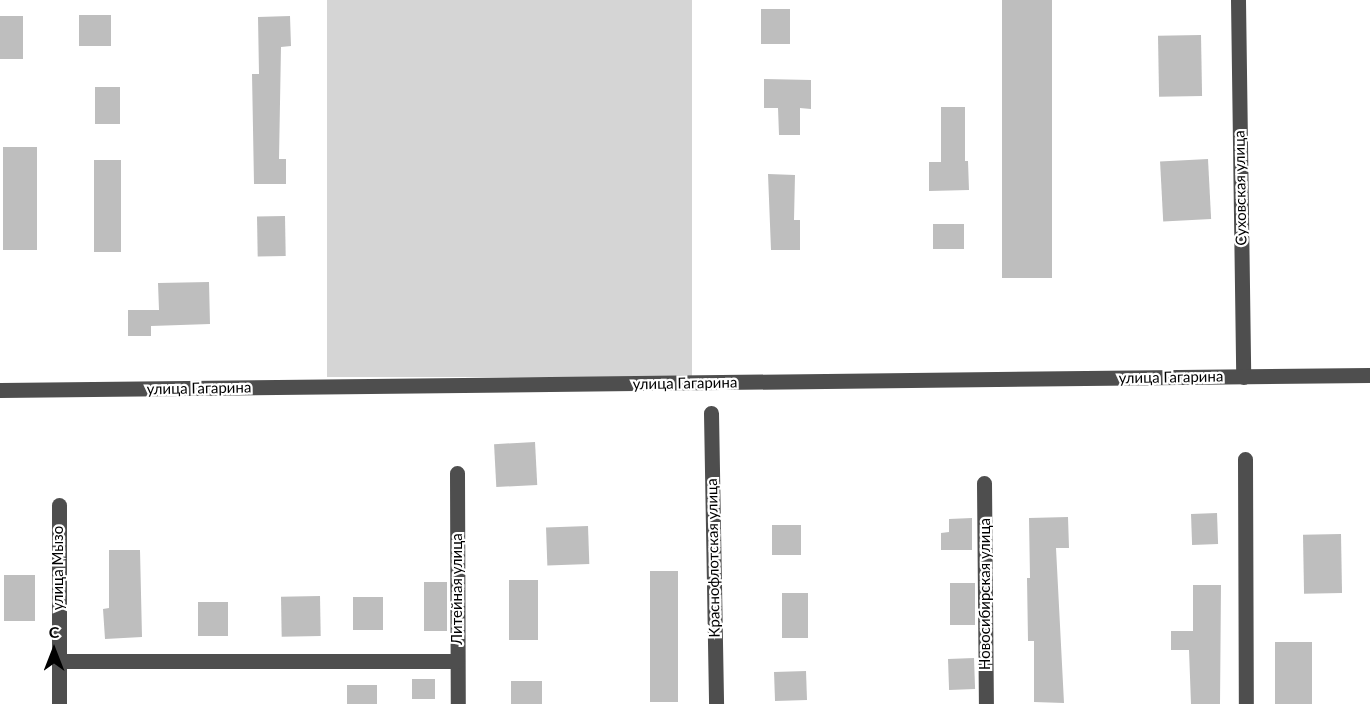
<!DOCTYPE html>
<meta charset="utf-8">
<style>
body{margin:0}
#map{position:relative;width:1370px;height:704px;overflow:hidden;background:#fff;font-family:Lato,sans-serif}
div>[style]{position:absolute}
.green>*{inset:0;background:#d5d5d5;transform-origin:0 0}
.building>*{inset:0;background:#bebebe;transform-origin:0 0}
.minor>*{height:15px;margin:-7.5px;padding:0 7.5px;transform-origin:7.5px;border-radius:7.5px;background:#4e4e4e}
span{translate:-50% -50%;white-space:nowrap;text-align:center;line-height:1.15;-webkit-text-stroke:4.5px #fff;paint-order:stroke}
.street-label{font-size:15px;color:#000}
.north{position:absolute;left:24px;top:620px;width:60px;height:60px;-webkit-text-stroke:4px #fff;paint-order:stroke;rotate:0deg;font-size:16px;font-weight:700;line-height:24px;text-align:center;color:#000}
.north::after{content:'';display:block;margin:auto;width:21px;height:27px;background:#000;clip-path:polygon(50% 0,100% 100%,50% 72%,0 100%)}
</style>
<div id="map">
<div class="green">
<div style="left:327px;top:0;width:365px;height:377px"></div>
</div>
<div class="building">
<div style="left:1002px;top:0;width:50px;height:278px"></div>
<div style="left:790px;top:9px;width:35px;height:29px;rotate:90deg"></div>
<div style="left:111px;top:15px;width:31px;height:32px;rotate:90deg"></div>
<div style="left:0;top:16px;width:23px;height:43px"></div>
<div style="clip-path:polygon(290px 16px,291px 46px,281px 47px,279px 159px,286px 159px,286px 184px,254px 184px,252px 74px,259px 74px,258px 17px)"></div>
<div style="left:1201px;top:35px;width:61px;height:43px;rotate:89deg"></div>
<div style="clip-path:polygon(764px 79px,811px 80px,811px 109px,800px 108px,800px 135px,779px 135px,778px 108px,764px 108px)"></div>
<div style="left:120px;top:87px;width:37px;height:25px;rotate:90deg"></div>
<div style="clip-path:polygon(941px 107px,965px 107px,965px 161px,968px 161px,969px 190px,929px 191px,929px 162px,941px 162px)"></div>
<div style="left:3px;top:147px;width:34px;height:103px"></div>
<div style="left:1208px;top:159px;width:60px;height:48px;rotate:87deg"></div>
<div style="left:94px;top:160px;width:27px;height:92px"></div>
<div style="clip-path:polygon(768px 174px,795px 175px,794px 220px,800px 220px,800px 250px,771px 250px)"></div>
<div style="left:285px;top:216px;width:40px;height:28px;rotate:89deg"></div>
<div style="left:933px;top:224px;width:31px;height:25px"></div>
<div style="clip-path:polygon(209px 282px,210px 324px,151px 326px,151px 336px,128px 336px,128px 310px,159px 310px,158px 283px)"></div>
<div style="left:535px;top:442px;width:43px;height:41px;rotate:87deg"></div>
<div style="left:1217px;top:513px;width:31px;height:26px;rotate:88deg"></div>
<div style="clip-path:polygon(1068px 517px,1069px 548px,1056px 548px,1064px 703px,1034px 702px,1034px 641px,1028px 641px,1027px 578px,1030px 578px,1029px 518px)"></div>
<div style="clip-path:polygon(972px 518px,972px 550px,941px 550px,941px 533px,949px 532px,949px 519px)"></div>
<div style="left:772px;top:525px;width:29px;height:30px"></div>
<div style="left:588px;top:526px;width:38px;height:42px;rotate:88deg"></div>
<div style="left:1341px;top:534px;width:59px;height:38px;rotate:89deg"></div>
<div style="clip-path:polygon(109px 550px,140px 550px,142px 637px,105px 639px,103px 609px,109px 608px)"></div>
<div style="left:650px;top:571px;width:28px;height:131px"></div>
<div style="left:4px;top:575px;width:31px;height:46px"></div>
<div style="left:509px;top:580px;width:29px;height:60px"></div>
<div style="left:424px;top:582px;width:23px;height:49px"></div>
<div style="left:950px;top:583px;width:25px;height:42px"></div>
<div style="clip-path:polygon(1193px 585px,1221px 585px,1220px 704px,1191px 704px,1189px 650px,1171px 650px,1171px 631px,1193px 631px)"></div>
<div style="left:782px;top:593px;width:26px;height:45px"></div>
<div style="left:320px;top:596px;width:40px;height:39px;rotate:89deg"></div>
<div style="left:353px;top:597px;width:30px;height:33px"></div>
<div style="left:198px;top:602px;width:30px;height:34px"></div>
<div style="left:1275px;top:642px;width:37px;height:62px"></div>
<div style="left:974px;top:658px;width:31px;height:26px;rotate:88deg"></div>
<div style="left:806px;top:671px;width:29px;height:32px;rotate:88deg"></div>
<div style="left:412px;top:679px;width:23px;height:20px"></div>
<div style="left:511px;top:681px;width:31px;height:23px"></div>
<div style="left:347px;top:685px;width:30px;height:19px"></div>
</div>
<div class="minor">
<div style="left:1238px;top:0;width:377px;rotate:89.2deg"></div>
<div style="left:0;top:390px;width:1370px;rotate:-0.63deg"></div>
<div style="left:711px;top:413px;width:291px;rotate:89deg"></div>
<div style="left:1245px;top:459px;width:245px;rotate:89.8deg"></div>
<div style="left:457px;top:473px;width:231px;rotate:89.8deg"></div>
<div style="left:984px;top:483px;width:221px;rotate:89.5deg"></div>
<div style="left:58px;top:661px;width:399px"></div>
<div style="left:59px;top:704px;width:199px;rotate:-90deg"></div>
</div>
<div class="street-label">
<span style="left:1240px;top:188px;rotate:-91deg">Суховская улица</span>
<span style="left:1171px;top:377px;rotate:-1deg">улица Гагарина</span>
<span style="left:685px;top:383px;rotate:-1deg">улица Гагарина</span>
<span style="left:199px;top:388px;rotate:-1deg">улица Гагарина</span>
<span style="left:713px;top:558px;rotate:-91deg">Краснофлотская улица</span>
<span style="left:58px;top:568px;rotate:-90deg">улица Мызо</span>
<span style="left:457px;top:589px;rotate:-90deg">Литейная улица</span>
<span style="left:985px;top:594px;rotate:-90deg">Новосибирская улица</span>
</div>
<div class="north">С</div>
</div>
